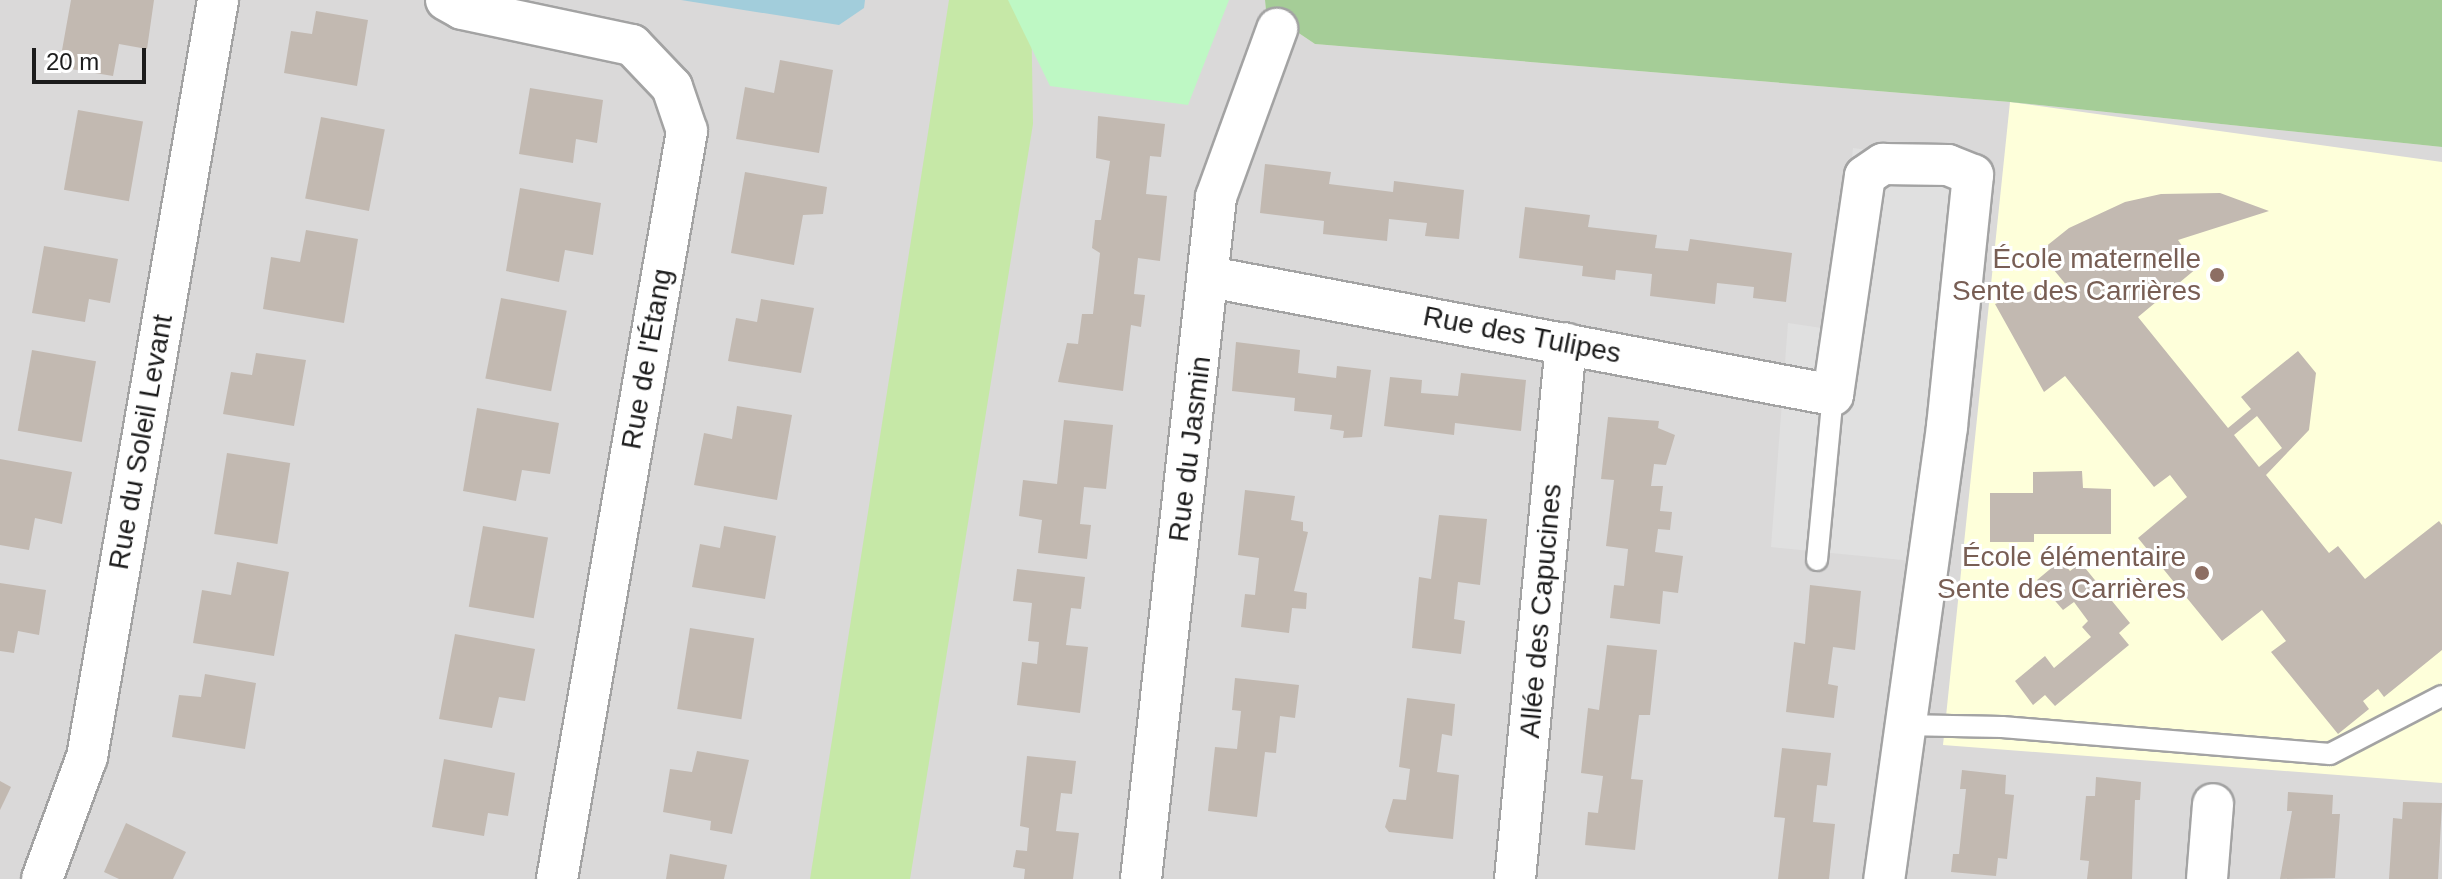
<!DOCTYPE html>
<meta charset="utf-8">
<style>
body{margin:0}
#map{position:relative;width:2442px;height:879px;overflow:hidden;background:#edeae2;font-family:Arial,sans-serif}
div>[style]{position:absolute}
.residential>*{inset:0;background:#dad9d9}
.education>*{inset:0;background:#feffda}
.grass>*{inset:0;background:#c6e8a7}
.forest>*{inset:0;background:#a5cd97}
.park>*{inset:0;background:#bef8c4}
.parking>*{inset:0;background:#e0e0e0}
.water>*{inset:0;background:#a2cddb}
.building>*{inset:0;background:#c2b9b1;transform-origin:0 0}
.roads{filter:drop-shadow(2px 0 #a3a3a3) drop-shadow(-2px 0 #a3a3a3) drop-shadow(0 2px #a3a3a3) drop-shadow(0 -2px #a3a3a3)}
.service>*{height:20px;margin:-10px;padding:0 10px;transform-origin:10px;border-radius:10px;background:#fff}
.minor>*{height:40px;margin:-20px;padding:0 20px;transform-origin:20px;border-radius:20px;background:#fff}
.dots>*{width:22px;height:22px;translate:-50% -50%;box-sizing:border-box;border:4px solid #fff;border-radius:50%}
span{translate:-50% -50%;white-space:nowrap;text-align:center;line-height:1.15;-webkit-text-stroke:6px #fff;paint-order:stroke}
.education-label{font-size:28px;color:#785e54}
.right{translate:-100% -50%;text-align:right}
.street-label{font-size:28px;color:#1c1c1c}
.scale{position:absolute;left:32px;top:48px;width:114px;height:36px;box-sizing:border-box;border:4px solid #1c1c1c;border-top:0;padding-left:10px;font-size:24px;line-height:28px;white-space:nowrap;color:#1c1c1c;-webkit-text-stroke:6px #fff;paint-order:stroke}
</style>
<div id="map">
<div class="residential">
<div style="clip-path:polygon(0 0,1265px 0,1266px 11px,1315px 44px,2010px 102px,2442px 147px,2442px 879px,0 879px)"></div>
</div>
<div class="education">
<div style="clip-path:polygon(2010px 102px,2442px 162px,2442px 783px,1943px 745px)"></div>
</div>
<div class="grass">
<div style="clip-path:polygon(949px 0,1031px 0,1033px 124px,910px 879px,810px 879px)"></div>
</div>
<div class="forest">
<div style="clip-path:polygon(1265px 0,2442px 0,2442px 147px,2010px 102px,1315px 44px,1266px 11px)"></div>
</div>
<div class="park">
<div style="clip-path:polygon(1008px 0,1229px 0,1188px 105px,1050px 86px)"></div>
</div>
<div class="parking">
<div style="clip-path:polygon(1853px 148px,1969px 164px,1923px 562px,1771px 547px,1788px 323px,1835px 330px)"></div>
</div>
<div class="water">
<div style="clip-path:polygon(681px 0,865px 0,864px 8px,839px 25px)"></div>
</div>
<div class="building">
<div style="clip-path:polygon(71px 0,154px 0,147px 49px,119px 44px,113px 76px,59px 67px)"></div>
<div style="clip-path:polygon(316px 11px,368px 20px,357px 86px,284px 73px,291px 31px,312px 34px)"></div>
<div style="clip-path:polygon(780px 60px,833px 70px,819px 153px,736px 139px,745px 87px,774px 93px)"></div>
<div style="clip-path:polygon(530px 88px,603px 100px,597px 143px,576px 139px,573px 163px,519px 154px)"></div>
<div style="left:78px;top:110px;width:66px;height:81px;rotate:10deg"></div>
<div style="clip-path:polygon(1098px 116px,1165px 124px,1161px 157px,1150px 156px,1146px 194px,1167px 196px,1160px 261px,1138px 258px,1134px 294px,1145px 295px,1141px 327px,1131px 325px,1123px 391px,1058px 382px,1067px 343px,1078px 344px,1082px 314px,1093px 314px,1100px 253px,1092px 248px,1095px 220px,1101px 220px,1110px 161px,1096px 158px)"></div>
<div style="left:321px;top:117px;width:65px;height:83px;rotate:11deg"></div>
<div style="clip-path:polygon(1265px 164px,1331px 172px,1329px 184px,1393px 192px,1394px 181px,1464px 190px,1459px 239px,1425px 236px,1427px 223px,1389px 219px,1387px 241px,1323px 234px,1324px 221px,1260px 213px)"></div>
<div style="clip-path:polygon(745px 172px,827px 187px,823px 214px,803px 215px,794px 265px,731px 253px)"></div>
<div style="clip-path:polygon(520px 188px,601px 203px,593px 255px,565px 250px,559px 282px,506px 271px)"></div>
<div style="clip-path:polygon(evenodd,2220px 193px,2269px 211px,2178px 240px,2197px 268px,2138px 317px,2228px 428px,2251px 409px,2241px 397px,2298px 351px,2316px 373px,2309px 430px,2266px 475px,2329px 553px,2338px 546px,2365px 579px,2439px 521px,2442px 525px,2442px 650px,2384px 697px,2378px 689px,2363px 701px,2369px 709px,2338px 734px,2271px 652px,2286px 641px,2262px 610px,2222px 641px,2138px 538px,2187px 497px,2170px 475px,2154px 487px,2065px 376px,2044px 392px,1995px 304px,2037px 289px,2047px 302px,2068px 287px,2039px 252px,2069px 228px,2125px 202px,2161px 194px,2220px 193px,2257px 416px,2282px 448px,2259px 467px,2234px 435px,2257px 416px)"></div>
<div style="clip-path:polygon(1525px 207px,1590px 215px,1588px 227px,1657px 235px,1655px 248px,1688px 251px,1690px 239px,1792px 253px,1786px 302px,1753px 298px,1754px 287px,1717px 283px,1715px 304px,1650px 296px,1652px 274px,1616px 270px,1615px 280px,1582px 276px,1583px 266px,1519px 258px)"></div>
<div style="clip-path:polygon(306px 230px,358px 239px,344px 323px,263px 309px,271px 257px,300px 262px)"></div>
<div style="clip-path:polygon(44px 246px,118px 259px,110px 303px,89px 299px,85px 322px,32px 313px)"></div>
<div style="left:501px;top:298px;width:67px;height:82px;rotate:11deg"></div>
<div style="clip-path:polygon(761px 299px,814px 308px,801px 373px,728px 361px,736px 318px,757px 322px)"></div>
<div style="clip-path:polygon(1236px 342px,1300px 350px,1298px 373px,1336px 378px,1337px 366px,1371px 370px,1362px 437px,1343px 438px,1344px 431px,1330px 429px,1332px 415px,1294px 411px,1295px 398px,1232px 391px)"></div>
<div style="left:32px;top:350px;width:65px;height:82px;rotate:10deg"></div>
<div style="clip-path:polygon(256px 353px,306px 360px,294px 426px,223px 414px,231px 372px,252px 375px)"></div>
<div style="clip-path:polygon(1461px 373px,1526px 380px,1521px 431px,1455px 423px,1454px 435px,1384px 426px,1390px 377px,1422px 380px,1421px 393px,1458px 396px)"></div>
<div style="clip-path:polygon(737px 406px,792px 415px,777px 500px,694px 485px,704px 433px,732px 439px)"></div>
<div style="clip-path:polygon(477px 408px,559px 423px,550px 474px,522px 470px,516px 501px,463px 491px)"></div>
<div style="clip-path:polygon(1608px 417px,1659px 421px,1658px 428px,1675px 435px,1666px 465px,1654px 464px,1651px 486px,1663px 486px,1660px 511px,1672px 512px,1670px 530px,1658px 529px,1655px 552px,1683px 556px,1678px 593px,1663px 591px,1660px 624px,1610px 618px,1614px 585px,1624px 586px,1628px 549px,1606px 546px,1614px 480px,1601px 479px)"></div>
<div style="clip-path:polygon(1064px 420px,1113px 425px,1106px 489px,1084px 487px,1080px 524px,1091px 525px,1087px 559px,1038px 553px,1042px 520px,1019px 516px,1023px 480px,1057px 484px)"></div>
<div style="left:227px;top:453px;width:64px;height:82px;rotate:9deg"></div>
<div style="clip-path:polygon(0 459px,72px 472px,62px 524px,35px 518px,29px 550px,0 545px)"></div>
<div style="clip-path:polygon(2082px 471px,2083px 488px,2111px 489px,2111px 534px,2034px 534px,2034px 542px,1990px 542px,1990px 493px,2033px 493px,2033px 472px)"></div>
<div style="clip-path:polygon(1245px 490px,1295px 496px,1291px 520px,1303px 522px,1303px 531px,1308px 532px,1294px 591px,1307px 593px,1306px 609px,1292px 608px,1289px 633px,1241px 627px,1245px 594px,1255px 595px,1259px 558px,1238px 555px)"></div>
<div style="clip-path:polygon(1439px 515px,1487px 519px,1480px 585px,1458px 582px,1454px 619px,1465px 621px,1461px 654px,1412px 648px,1419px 577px,1431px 579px)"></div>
<div style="left:483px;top:526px;width:66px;height:82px;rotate:10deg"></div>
<div style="clip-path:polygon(724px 526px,776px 536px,765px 599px,692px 587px,700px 544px,720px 548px)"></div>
<div style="clip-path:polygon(2061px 560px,2070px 571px,2081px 563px,2130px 623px,2119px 633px,2129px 645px,2055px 706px,2045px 695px,2033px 705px,2015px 681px,2045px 656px,2054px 668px,2091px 637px,2082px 627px,2088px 621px,2074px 602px,2063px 610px,2037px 580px)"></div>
<div style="clip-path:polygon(237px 562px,289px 572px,274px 656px,193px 643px,202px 590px,231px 595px)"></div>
<div style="clip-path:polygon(1017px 569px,1085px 577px,1081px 609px,1071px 608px,1066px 645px,1088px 647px,1080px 713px,1017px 705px,1022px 662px,1037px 664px,1039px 642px,1028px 641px,1032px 603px,1013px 601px)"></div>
<div style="clip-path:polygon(0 583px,46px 590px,39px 635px,18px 631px,14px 653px,0 651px)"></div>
<div style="clip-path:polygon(1810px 585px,1861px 591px,1855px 650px,1833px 647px,1828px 684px,1838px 686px,1834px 718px,1786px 712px,1794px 642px,1805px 644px)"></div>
<div style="left:690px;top:628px;width:65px;height:82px;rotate:9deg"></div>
<div style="clip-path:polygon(455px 634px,535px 649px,525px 701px,499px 697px,492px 728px,439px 719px)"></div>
<div style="clip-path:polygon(1607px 645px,1657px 650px,1650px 715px,1639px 715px,1631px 779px,1643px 780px,1635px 850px,1585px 845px,1588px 812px,1598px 813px,1603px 776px,1581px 773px,1588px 708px,1599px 710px)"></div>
<div style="clip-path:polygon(205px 674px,256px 683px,245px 749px,172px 737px,179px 695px,201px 697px)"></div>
<div style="clip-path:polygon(1235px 678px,1299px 685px,1295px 718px,1280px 716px,1276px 753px,1265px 752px,1257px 817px,1208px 811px,1215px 747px,1237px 749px,1241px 711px,1232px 710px)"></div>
<div style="clip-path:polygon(1407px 698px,1455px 704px,1452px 736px,1442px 734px,1437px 772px,1459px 775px,1453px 839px,1389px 832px,1385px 827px,1393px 799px,1406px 800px,1410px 769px,1399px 767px)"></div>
<div style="clip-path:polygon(1782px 748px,1831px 753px,1827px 786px,1817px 785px,1813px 822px,1835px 824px,1829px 879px,1778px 879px,1785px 818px,1774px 817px)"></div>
<div style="clip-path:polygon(697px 751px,749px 760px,732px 834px,710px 830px,711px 821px,663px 812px,670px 769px,692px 772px)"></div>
<div style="clip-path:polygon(1027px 756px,1076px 761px,1072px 794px,1061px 793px,1056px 831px,1079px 833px,1073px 879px,1024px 879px,1025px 869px,1013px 867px,1016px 850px,1027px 851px,1029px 828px,1020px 826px)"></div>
<div style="clip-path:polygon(444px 759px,515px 773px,508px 816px,488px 813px,484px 836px,432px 827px)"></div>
<div style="clip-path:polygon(1962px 770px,2006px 775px,2005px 794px,2014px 795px,2007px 859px,1998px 858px,1996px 876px,1951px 872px,1953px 854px,1959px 854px,1966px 789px,1960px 789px)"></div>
<div style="clip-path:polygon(2096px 777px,2141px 782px,2140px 800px,2135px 800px,2132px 879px,2087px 879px,2089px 861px,2080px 860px,2086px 796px,2095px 796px)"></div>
<div style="clip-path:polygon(0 781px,11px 787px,0 810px)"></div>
<div style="clip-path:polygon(2288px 792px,2333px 795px,2332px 814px,2340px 814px,2335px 878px,2280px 879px,2292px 811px,2287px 811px)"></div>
<div style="clip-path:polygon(2403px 802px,2442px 803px,2438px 879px,2389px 879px,2393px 818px,2402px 819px)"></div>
<div style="clip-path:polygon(126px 823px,186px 852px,173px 879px,119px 879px,104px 872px)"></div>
<div style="clip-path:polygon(670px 854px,727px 865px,724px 879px,666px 879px)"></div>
</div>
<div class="roads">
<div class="service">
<div style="left:1817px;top:560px;width:166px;rotate:-84.5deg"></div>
<div style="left:1903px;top:725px;width:99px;rotate:1.2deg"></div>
<div style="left:2002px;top:727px;width:329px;rotate:4.7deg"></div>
<div style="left:2330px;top:754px;width:126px;rotate:-27.4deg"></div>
</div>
<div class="minor">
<div style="left:446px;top:0;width:18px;rotate:29deg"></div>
<div style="left:462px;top:9px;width:174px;rotate:12deg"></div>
<div style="left:632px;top:45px;width:58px;rotate:46.4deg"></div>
<div style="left:672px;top:87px;width:46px;rotate:71.2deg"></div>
<div style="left:687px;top:131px;width:759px;rotate:99.86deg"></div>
<div style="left:1210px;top:277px;width:634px;rotate:10.73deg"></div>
<div style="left:1833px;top:395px;width:221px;rotate:-81.7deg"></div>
<div style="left:1865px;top:176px;width:22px;rotate:-34deg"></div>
<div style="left:1883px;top:164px;width:65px;rotate:0.9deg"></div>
<div style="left:1948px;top:165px;width:27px;rotate:22deg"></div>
<div style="left:1973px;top:175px;width:253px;rotate:95.9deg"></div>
<div style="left:1947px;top:427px;width:456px;rotate:97.9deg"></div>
<div style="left:42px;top:879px;width:130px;rotate:-69.8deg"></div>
<div style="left:87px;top:757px;width:768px;rotate:-80.18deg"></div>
<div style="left:1141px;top:879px;width:686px;rotate:-83.72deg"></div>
<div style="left:1216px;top:197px;width:179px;rotate:-70deg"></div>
<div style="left:1515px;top:879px;width:538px;rotate:-84.56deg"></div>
<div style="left:2207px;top:879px;width:75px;rotate:-85.4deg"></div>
</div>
</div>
<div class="dots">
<div style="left:2217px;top:275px;background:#8d6e63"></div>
<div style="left:2202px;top:573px;background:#8d6e63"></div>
</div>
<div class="education-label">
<span class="right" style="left:2201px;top:275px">École maternelle<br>Sente des Carrières</span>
<span class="right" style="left:2186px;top:573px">École élémentaire<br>Sente des Carrières</span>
</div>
<div class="street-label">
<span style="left:1522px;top:335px;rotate:11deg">Rue des Tulipes</span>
<span style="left:647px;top:359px;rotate:-80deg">Rue de l'Étang</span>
<span style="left:141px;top:442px;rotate:-80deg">Rue du Soleil Levant</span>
<span style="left:1190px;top:449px;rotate:-83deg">Rue du Jasmin</span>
<span style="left:1541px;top:611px;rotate:-85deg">Allée des Capucines</span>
</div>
<div class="scale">20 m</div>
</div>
